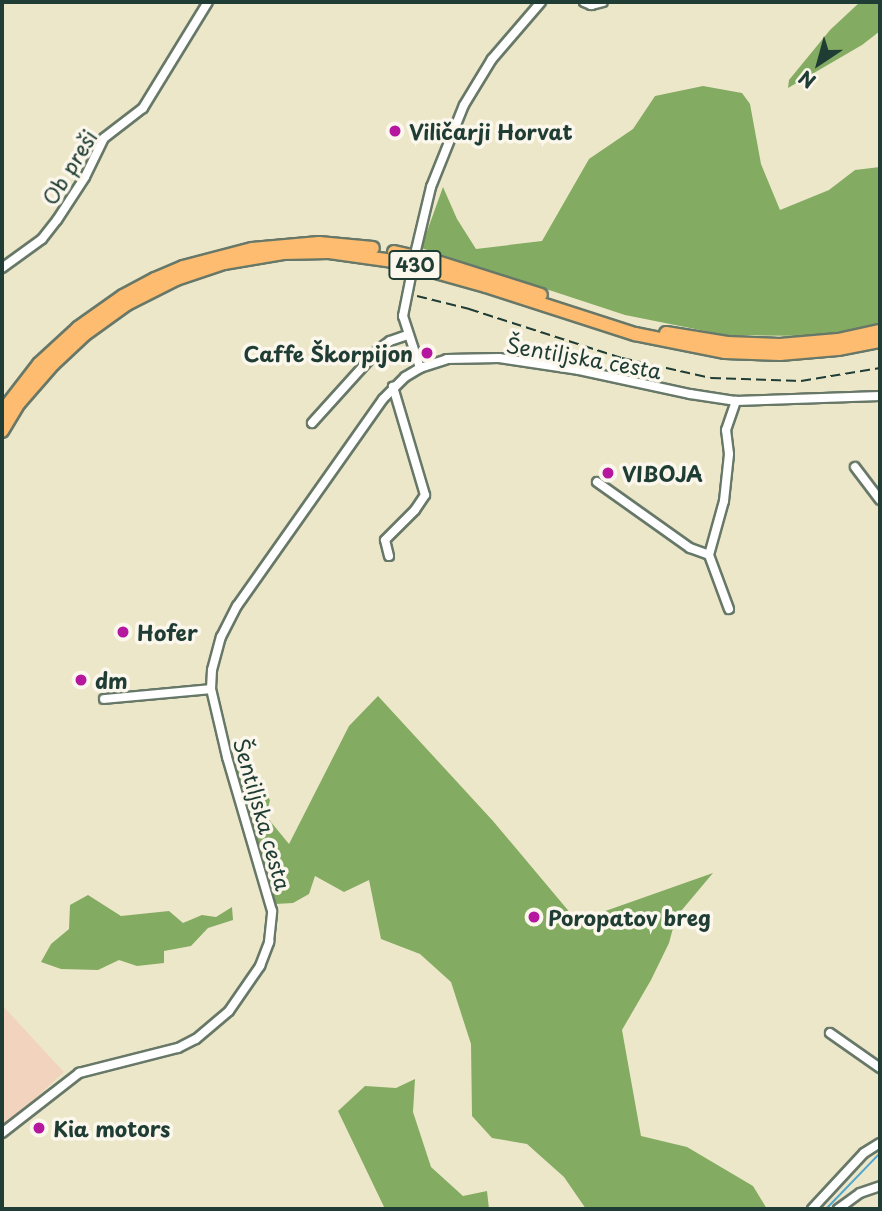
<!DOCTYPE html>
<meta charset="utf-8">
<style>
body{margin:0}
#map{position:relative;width:882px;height:1211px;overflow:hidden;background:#ede7ca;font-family:"Playpen Sans",sans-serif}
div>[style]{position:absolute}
.built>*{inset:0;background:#f2d4be}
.forest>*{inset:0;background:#83ab62}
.stream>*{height:2px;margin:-1px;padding:0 1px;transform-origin:1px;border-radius:1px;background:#51a6cd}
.roads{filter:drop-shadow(2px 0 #677868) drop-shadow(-2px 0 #677868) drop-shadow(0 2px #677868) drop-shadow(0 -2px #677868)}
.minor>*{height:8px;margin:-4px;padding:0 4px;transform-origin:4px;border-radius:4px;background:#fff}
.highway>*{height:12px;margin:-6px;padding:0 6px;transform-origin:6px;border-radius:6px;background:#fdbc70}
.rail>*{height:2px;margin-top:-1px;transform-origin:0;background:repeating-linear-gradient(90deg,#1f3d34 0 10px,transparent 0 15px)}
.dots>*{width:19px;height:19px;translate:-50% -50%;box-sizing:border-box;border:4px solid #fbf7ec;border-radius:50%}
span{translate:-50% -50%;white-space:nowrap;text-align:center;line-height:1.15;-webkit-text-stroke:7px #fbf7ec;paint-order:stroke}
.shield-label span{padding:2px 5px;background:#fbf7ec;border:2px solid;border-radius:5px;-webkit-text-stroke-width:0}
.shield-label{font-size:19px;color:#1f3d34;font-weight:700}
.poi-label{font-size:21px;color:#1f3d34;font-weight:700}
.left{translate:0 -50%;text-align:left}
.right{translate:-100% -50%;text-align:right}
.street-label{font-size:21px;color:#1f3d34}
.frame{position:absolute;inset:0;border:4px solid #1f3d34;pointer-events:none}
.north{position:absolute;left:784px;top:28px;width:70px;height:70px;-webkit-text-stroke:5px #fbf7ec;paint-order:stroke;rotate:216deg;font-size:19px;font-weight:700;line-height:28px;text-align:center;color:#1f3d34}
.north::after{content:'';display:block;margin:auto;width:24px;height:32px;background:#1f3d34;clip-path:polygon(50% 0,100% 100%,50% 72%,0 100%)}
</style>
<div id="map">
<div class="built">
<div style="clip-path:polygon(2px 1005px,64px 1072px,10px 1122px,2px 1124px)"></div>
</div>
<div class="forest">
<div style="clip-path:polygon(860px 2px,880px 2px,880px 31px,862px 45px,788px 88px,789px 80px,830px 30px)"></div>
<div style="clip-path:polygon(703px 86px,742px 93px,750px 104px,761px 164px,780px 210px,829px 190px,855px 170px,880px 167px,880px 324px,815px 336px,725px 335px,625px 315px,421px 248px,443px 187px,457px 219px,476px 249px,542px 241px,589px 159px,633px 129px,655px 96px)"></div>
<div style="clip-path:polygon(378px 696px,493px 821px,577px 921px,713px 873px,676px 917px,669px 943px,651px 980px,622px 1030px,641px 1136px,687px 1147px,753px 1186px,767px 1209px,586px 1209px,564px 1177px,527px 1144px,492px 1138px,472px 1116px,471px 1044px,451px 982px,420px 954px,381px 939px,369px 880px,344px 892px,315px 876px,309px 894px,293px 903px,275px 904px,236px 773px,241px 760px,270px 800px,266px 816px,289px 844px,349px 726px)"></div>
<div style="clip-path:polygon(88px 895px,121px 916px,169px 911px,183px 923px,202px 915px,216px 917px,232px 907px,233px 920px,208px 928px,191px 946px,164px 951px,164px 963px,137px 966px,119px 960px,98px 970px,61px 969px,41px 962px,51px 944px,69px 929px,70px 905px)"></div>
<div style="clip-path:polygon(415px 1079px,413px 1112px,431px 1167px,463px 1196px,487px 1191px,489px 1209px,385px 1209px,338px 1111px,365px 1086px,396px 1088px)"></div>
</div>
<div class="stream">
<div style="left:826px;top:1209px;width:78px;rotate:-46deg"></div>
</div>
<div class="roads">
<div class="minor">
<div style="left:584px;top:2px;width:8px;rotate:23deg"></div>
<div style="left:591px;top:5px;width:12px;rotate:-14deg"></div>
<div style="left:416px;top:250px;width:65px;rotate:-76.6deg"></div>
<div style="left:431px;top:187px;width:88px;rotate:-68.1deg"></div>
<div style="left:464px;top:105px;width:54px;rotate:-58.7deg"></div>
<div style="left:492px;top:59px;width:75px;rotate:-49.3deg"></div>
<div style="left:2px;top:268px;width:49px;rotate:-35.9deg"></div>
<div style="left:42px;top:239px;width:24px;rotate:-52deg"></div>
<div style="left:57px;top:220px;width:51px;rotate:-56.9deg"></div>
<div style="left:85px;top:177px;width:43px;rotate:-64deg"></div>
<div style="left:104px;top:138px;width:49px;rotate:-37.6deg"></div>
<div style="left:143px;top:108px;width:124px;rotate:-58.5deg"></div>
<div style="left:412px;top:271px;width:46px;rotate:101.3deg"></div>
<div style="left:403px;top:316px;width:55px;rotate:71.9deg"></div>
<div style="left:312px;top:423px;width:98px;rotate:-47.9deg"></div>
<div style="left:378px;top:350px;width:15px;rotate:-37deg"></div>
<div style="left:390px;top:341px;width:18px;rotate:-19deg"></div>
<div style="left:855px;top:467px;width:41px;rotate:52.9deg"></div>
<div style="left:597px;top:482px;width:114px;rotate:35.4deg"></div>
<div style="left:690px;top:548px;width:20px;rotate:20deg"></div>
<div style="left:389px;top:556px;width:16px;rotate:-104deg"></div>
<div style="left:385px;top:540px;width:42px;rotate:-45deg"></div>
<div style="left:415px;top:510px;width:18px;rotate:-56deg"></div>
<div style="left:425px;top:495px;width:113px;rotate:-106.5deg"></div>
<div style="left:729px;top:609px;width:58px;rotate:-110.3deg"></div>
<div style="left:709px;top:555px;width:56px;rotate:-74.5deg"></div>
<div style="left:724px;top:501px;width:47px;rotate:-83.9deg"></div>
<div style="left:729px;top:454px;width:24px;rotate:-97deg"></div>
<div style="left:726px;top:430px;width:31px;rotate:-71deg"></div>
<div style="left:104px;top:699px;width:107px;rotate:-5.3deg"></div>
<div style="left:830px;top:1033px;width:61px;rotate:35deg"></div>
<div style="left:2px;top:1133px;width:98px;rotate:-37.9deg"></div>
<div style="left:79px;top:1073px;width:102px;rotate:-14.2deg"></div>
<div style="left:178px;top:1048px;width:20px;rotate:-27deg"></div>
<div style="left:196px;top:1039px;width:43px;rotate:-40.3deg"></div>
<div style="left:229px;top:1011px;width:55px;rotate:-55.4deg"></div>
<div style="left:260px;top:966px;width:26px;rotate:-69deg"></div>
<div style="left:269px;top:942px;width:31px;rotate:-84deg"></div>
<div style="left:272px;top:911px;width:160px;rotate:-106.3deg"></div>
<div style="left:227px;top:757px;width:70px;rotate:-103.2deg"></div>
<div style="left:211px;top:689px;width:19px;rotate:-87deg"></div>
<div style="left:212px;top:670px;width:34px;rotate:-75deg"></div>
<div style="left:221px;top:637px;width:35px;rotate:-63deg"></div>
<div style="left:237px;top:606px;width:253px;rotate:-54.8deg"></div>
<div style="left:383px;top:399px;width:31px;rotate:-45deg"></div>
<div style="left:405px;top:377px;width:17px;rotate:-31deg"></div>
<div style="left:420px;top:368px;width:28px;rotate:-18deg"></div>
<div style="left:447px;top:359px;width:52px;rotate:-1.1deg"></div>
<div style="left:499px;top:358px;width:81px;rotate:8.5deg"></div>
<div style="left:579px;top:370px;width:114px;rotate:12.2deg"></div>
<div style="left:690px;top:394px;width:47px;rotate:8.7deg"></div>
<div style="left:736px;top:401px;width:144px;rotate:-2deg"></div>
<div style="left:812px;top:1209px;width:76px;rotate:-47.1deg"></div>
<div style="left:864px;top:1153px;width:19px;rotate:-32deg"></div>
<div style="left:838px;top:1209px;width:27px;rotate:-36deg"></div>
<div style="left:860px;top:1193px;width:21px;rotate:-19deg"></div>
</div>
<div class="highway">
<div style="left:394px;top:252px;width:41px;rotate:12.7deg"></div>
<div style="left:434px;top:261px;width:112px;rotate:17.6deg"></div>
<div style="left:666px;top:333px;width:62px;rotate:9.3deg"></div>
<div style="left:727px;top:343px;width:53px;rotate:2.2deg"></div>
<div style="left:780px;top:345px;width:58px;rotate:-4.9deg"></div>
<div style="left:838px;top:340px;width:43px;rotate:-12.1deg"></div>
<div style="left:2px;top:412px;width:61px;rotate:-52.4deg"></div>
<div style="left:39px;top:364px;width:53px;rotate:-42.7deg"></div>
<div style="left:78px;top:328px;width:55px;rotate:-35.4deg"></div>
<div style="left:123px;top:296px;width:36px;rotate:-28deg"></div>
<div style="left:155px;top:279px;width:30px;rotate:-23deg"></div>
<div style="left:183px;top:267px;width:71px;rotate:-14.6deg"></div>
<div style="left:252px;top:249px;width:67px;rotate:-5.1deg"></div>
<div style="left:319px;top:243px;width:54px;rotate:5.3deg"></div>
<div style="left:2px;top:431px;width:33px;rotate:-59deg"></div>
<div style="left:19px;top:403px;width:52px;rotate:-48.9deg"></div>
<div style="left:53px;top:364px;width:42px;rotate:-43.1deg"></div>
<div style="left:84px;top:335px;width:53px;rotate:-35.8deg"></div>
<div style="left:127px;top:304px;width:55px;rotate:-27deg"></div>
<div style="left:176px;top:279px;width:51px;rotate:-18.4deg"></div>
<div style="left:224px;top:263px;width:60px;rotate:-9.6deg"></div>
<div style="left:283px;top:253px;width:46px;rotate:-1.2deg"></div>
<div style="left:329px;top:252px;width:72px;rotate:8deg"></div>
<div style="left:400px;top:262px;width:89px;rotate:15.6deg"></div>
<div style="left:486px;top:286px;width:157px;rotate:17.9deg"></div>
<div style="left:635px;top:334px;width:92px;rotate:11.3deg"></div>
<div style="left:725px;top:352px;width:55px;rotate:2.1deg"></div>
<div style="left:780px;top:354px;width:58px;rotate:-4.9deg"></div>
<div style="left:838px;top:349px;width:43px;rotate:-10.8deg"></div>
</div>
</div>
<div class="rail">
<div style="left:417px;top:296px;width:54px;rotate:14deg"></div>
<div style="left:469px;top:309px;width:161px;rotate:17.8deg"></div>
<div style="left:622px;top:358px;width:91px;rotate:12.7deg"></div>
<div style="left:711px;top:378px;width:90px;rotate:1.9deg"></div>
<div style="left:801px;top:381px;width:80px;rotate:-9.3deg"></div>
</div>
<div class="dots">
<div style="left:395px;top:131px;background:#b5179e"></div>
<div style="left:427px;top:353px;background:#b5179e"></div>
<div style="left:608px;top:473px;background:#b5179e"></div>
<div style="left:123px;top:632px;background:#b5179e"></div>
<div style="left:81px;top:680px;background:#b5179e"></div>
<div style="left:534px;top:917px;background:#b5179e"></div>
<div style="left:39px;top:1128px;background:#b5179e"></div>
</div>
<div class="shield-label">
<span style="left:415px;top:265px">430</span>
</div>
<div class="poi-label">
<span class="left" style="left:409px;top:131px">Viličarji Horvat</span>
<span class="right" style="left:413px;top:353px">Caffe Škorpijon</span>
<span class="left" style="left:622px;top:473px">VIBOJA</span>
<span class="left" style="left:137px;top:632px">Hofer</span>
<span class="left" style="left:95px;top:680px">dm</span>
<span class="left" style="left:548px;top:917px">Poropatov breg</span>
<span class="left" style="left:53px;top:1128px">Kia motors</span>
</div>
<div class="street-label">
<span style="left:69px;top:167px;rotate:-58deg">Ob preši</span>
<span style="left:584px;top:357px;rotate:10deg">Šentiljska cesta</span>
<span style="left:263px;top:814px;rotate:74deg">Šentiljska cesta</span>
</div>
<div class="frame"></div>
<div class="north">N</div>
</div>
